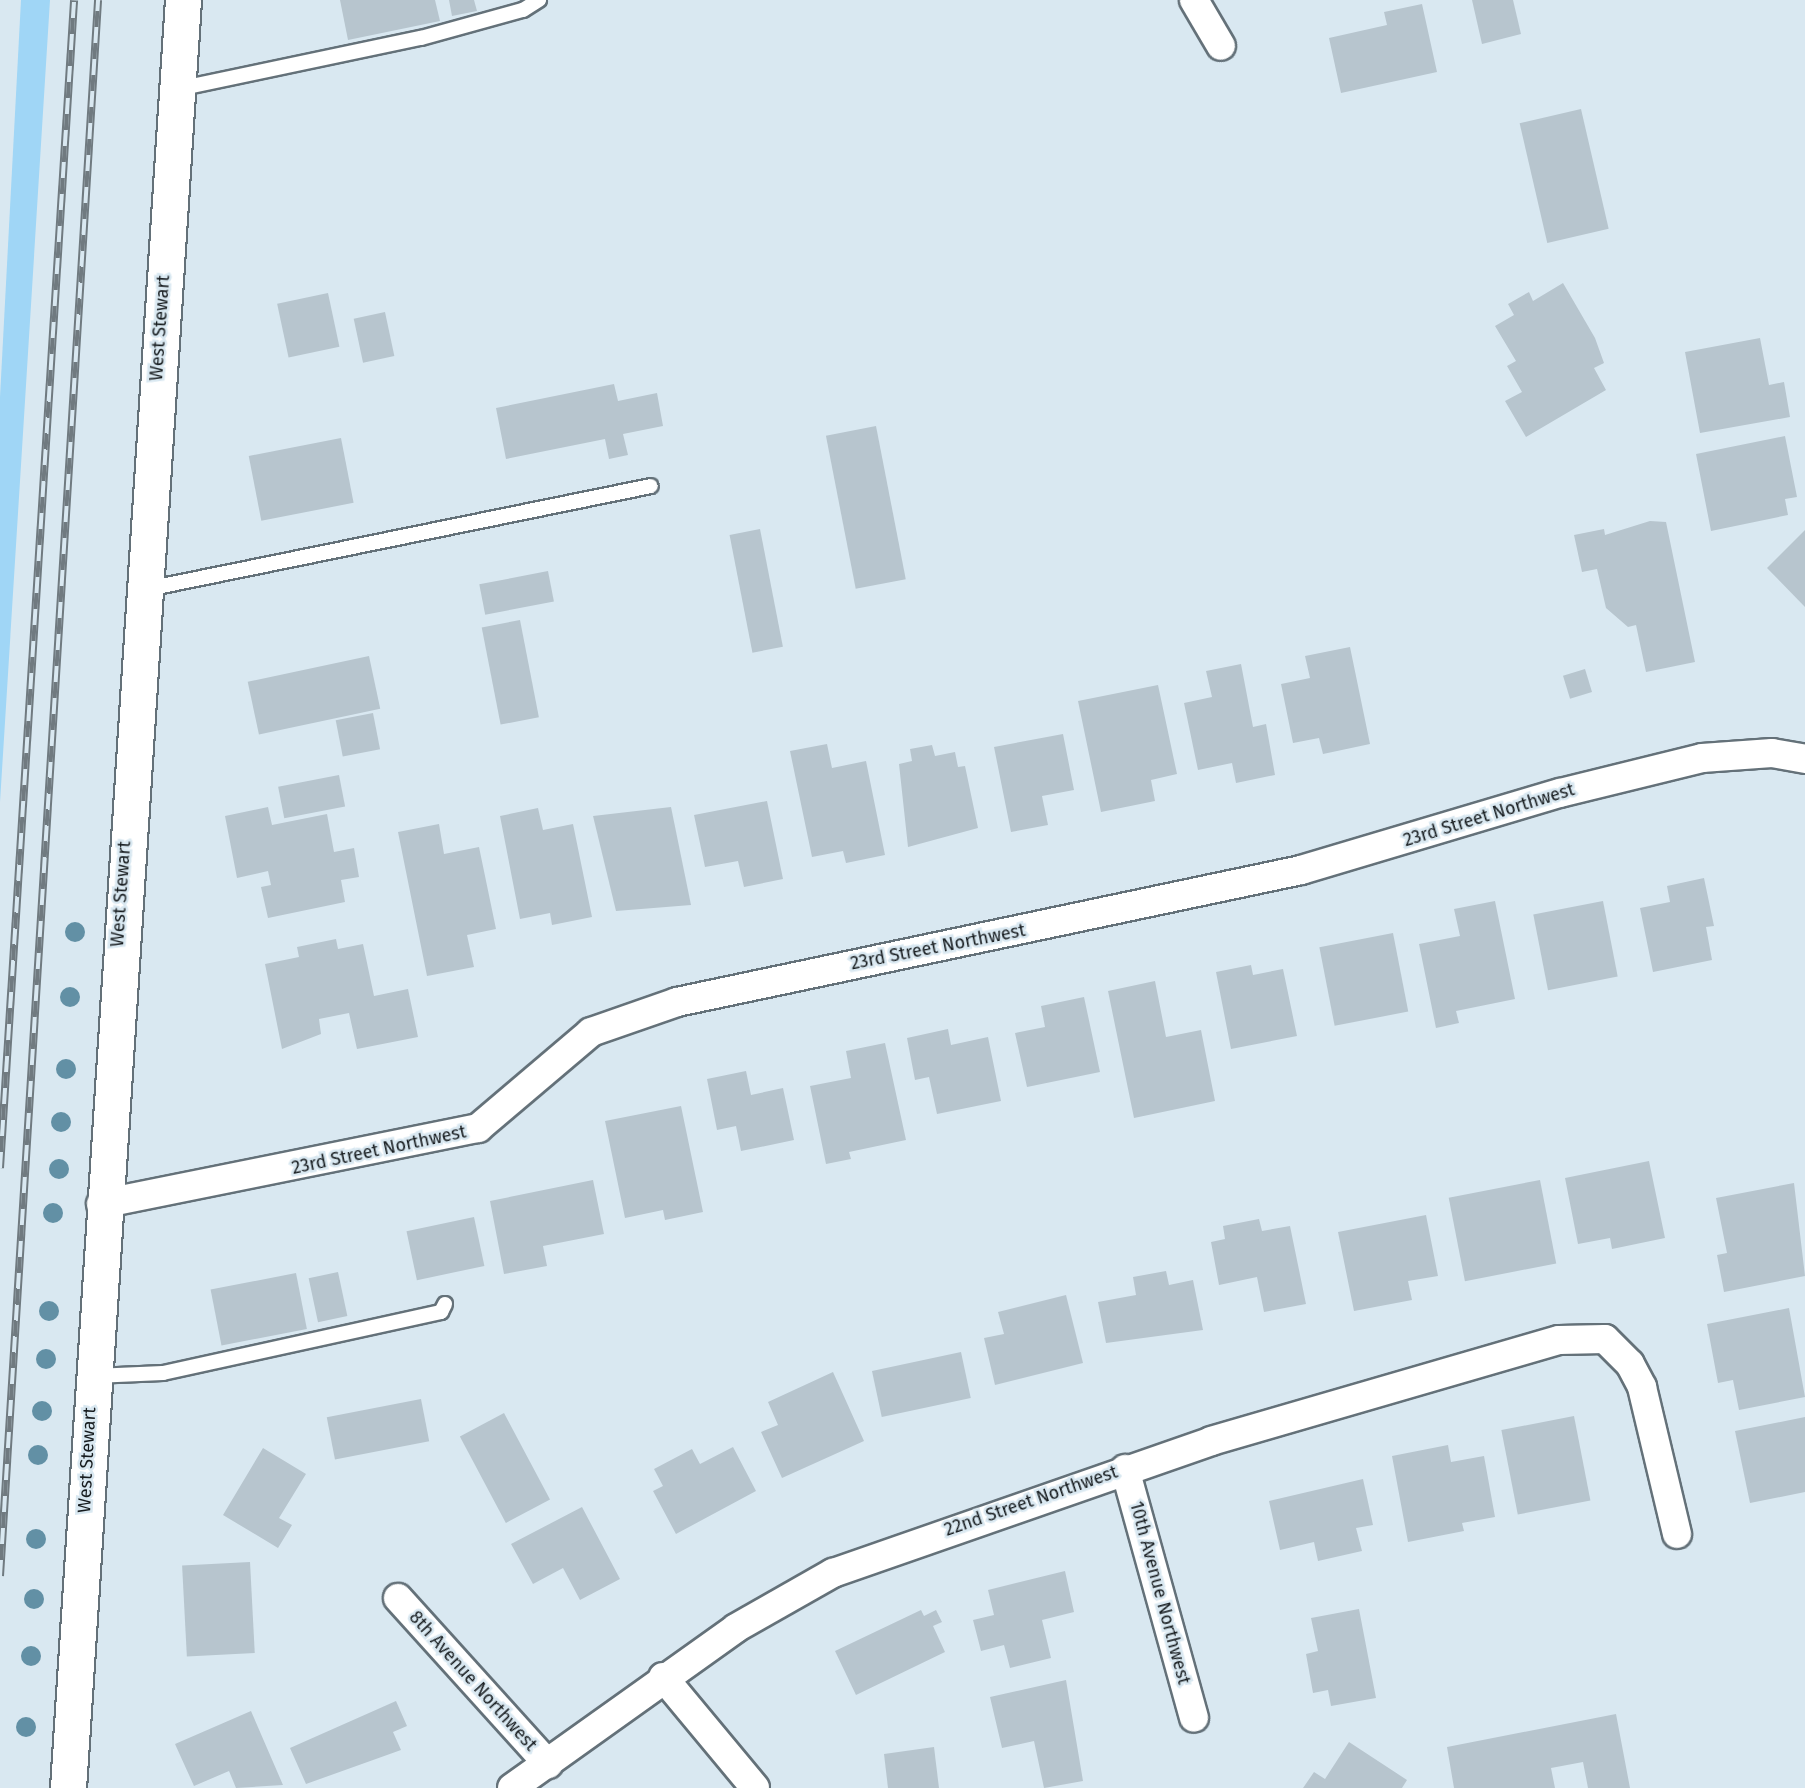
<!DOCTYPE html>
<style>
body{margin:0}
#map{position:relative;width:1805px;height:1788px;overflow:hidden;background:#d9e8f1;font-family:"Fira Sans",sans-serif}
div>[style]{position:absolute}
.green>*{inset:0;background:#a0d6f6}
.building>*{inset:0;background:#b7c5ce;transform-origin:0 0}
.roads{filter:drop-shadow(2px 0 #647179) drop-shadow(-2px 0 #647179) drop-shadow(0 2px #647179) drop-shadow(0 -2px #647179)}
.service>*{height:14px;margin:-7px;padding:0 7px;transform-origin:7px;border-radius:7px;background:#fff}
.minor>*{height:28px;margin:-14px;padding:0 14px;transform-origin:14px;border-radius:14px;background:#fff}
.tertiary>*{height:35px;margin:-17.5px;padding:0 17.5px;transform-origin:17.5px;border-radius:17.5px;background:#fff}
.rail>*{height:8px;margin-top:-4px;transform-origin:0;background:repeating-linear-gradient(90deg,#d9e8f1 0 16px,#707a80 0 32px);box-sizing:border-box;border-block:2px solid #707a80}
.trees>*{width:20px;height:20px;margin:-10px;border-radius:50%;background:#6290a5}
span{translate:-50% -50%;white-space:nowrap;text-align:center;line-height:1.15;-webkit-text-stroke:5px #d9e8f1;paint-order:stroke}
.street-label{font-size:18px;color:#161b1e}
</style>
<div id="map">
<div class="green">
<div style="clip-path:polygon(21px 0,50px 0,0 802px,0 397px)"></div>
</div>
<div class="building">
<div style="clip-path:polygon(340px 0,435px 0,440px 21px,348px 40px)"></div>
<div style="clip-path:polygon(449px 0,474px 0,477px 11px,452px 16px)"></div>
<div style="clip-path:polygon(1472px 0,1513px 0,1521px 34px,1482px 44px)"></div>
<div style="clip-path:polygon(1422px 4px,1437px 72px,1341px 93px,1329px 38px,1387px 25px,1384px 12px)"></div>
<div style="left:1581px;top:109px;width:123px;height:63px;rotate:77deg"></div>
<div style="clip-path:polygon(1563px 283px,1595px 338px,1604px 363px,1594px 368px,1606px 390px,1526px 437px,1505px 401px,1522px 392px,1507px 366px,1516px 361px,1495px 326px,1514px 315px,1508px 304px,1529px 292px,1533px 301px)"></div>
<div style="left:328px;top:293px;width:55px;height:52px;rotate:78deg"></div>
<div style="left:385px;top:312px;width:45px;height:32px;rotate:78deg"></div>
<div style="clip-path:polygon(1760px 338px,1769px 385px,1784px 382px,1790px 417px,1700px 433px,1685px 352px)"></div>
<div style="clip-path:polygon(614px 384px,618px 401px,657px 393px,663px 426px,623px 434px,628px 455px,609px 459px,605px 439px,506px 459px,496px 408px)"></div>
<div style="left:876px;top:426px;width:156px;height:51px;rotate:79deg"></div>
<div style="clip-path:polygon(1785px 436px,1797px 497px,1785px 499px,1788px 515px,1711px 531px,1696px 454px)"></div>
<div style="left:341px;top:438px;width:66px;height:94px;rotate:79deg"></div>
<div style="clip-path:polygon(1650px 521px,1666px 522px,1695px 662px,1646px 672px,1636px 625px,1628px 627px,1606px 608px,1597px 569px,1582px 572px,1574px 535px,1604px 529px,1605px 535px)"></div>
<div style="left:760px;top:529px;width:120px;height:31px;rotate:79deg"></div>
<div style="clip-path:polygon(1805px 530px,1805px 607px,1767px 568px)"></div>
<div style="left:548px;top:571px;width:31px;height:70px;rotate:79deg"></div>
<div style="left:520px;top:620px;width:99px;height:39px;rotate:79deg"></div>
<div style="clip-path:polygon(1350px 647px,1370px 744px,1323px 754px,1319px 738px,1293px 743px,1281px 684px,1310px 678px,1305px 656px)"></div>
<div style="left:369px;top:656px;width:54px;height:124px;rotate:78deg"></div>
<div style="clip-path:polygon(1241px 664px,1253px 727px,1266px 724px,1275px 775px,1236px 783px,1232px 763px,1198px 770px,1184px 703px,1212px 697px,1206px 671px)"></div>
<div style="left:1585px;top:669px;width:24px;height:23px;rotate:73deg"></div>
<div style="clip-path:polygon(1158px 685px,1177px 774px,1151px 780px,1155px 801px,1101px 812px,1078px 701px)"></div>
<div style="left:373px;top:713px;width:37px;height:38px;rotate:79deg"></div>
<div style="clip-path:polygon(1063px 734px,1074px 790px,1042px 796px,1048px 825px,1011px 832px,994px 747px)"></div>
<div style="clip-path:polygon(827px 744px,832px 768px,866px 761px,885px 855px,846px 863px,843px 851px,812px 857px,790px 751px)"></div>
<div style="clip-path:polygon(932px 745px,935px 756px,955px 752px,958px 767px,965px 766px,978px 828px,908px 847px,899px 764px,912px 761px,910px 749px)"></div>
<div style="left:339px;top:775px;width:32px;height:62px;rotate:79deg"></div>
<div style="clip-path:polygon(767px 801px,783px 879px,744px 887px,738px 861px,705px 867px,694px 815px)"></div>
<div style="clip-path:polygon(268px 807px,272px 825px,327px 814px,334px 852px,354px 848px,359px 877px,341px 880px,345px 902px,268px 918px,261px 887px,271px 885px,268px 871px,237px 878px,225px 816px)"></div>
<div style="clip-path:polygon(671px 807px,691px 905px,616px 911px,593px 816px)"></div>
<div style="clip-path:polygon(538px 808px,543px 830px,573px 824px,592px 917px,552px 925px,550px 913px,520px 919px,500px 816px)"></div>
<div style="clip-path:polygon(439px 824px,444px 854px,479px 847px,496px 929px,467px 935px,474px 967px,427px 976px,398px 832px)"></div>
<div style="clip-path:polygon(1704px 878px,1714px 926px,1706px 927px,1712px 960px,1653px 972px,1640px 908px,1670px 902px,1667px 886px)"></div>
<div style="clip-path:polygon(1495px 901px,1515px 999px,1456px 1011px,1459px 1023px,1436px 1028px,1419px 944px,1460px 936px,1454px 909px)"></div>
<div style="left:1603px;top:901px;width:77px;height:71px;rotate:79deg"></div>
<div style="left:1393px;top:933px;width:80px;height:75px;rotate:79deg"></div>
<div style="clip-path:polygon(336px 939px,338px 949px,363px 944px,374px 996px,408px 989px,418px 1037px,357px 1049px,349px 1013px,319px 1019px,321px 1034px,282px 1049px,265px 964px,299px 957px,297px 947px)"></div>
<div style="clip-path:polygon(1251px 965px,1253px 975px,1283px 969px,1297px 1036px,1231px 1049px,1216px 972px)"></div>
<div style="clip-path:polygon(1155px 981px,1166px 1037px,1201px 1030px,1215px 1101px,1134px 1118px,1108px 991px)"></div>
<div style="clip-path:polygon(1084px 997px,1100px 1072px,1027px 1087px,1015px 1033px,1045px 1027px,1041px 1006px)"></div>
<div style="clip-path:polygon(948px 1029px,951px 1045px,988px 1037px,1001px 1101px,937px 1114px,929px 1077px,915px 1080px,907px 1038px)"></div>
<div style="clip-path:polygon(885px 1043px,906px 1140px,849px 1152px,851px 1159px,826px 1164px,810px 1086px,851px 1078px,846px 1051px)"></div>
<div style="clip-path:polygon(746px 1071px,751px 1095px,783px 1088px,794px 1140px,741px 1151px,736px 1126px,717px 1130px,707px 1079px)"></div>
<div style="clip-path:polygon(681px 1106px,703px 1212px,665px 1220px,663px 1210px,625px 1218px,605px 1121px)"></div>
<div style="clip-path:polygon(1649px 1161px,1665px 1238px,1612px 1249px,1610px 1238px,1578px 1244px,1565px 1178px)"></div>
<div style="clip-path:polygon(593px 1180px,604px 1234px,543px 1246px,547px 1266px,504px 1274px,490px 1201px)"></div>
<div style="left:1540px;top:1180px;width:85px;height:93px;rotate:79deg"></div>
<div style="clip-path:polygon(1794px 1183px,1805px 1276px,1724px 1292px,1717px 1255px,1727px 1253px,1716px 1198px)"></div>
<div style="clip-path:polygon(1426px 1215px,1438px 1276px,1408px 1281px,1412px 1300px,1354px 1311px,1338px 1232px)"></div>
<div style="left:474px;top:1217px;width:50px;height:69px;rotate:78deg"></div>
<div style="clip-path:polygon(1259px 1219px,1262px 1231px,1290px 1226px,1306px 1304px,1264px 1312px,1257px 1277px,1219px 1285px,1211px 1242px,1225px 1239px,1223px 1226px)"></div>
<div style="clip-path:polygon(1166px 1271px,1169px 1285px,1193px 1280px,1203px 1330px,1106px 1343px,1098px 1302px,1136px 1295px,1133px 1277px)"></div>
<div style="left:338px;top:1272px;width:45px;height:30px;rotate:78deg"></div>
<div style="left:296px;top:1273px;width:57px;height:87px;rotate:79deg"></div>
<div style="clip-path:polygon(1066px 1295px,1083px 1363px,995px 1385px,984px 1338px,1004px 1334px,998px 1312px)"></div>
<div style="clip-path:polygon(1789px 1308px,1805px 1397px,1739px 1410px,1733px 1380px,1718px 1383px,1707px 1324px)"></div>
<div style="left:961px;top:1352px;width:47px;height:91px;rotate:78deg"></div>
<div style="clip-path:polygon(833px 1372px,864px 1441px,782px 1478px,761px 1432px,778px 1425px,768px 1402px)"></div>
<div style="left:421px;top:1399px;width:43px;height:96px;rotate:79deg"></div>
<div style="left:504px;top:1413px;width:98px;height:50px;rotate:62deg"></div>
<div style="left:1574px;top:1416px;width:86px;height:74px;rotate:79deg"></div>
<div style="clip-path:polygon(1805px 1417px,1805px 1492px,1750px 1503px,1735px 1431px)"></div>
<div style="clip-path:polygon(1448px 1445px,1451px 1462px,1484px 1456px,1495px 1517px,1462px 1523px,1464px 1531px,1408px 1542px,1392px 1456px)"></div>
<div style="clip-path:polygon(733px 1447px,756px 1491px,676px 1534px,653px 1491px,663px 1486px,654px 1469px,692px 1449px,700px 1464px)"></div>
<div style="clip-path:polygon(263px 1448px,306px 1474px,279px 1518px,292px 1525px,278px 1548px,223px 1515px)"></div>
<div style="clip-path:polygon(1363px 1479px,1373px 1525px,1356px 1528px,1362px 1551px,1318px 1561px,1314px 1542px,1280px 1550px,1269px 1501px)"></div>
<div style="clip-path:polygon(582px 1507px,620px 1579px,580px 1600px,563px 1568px,533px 1584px,511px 1544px)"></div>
<div style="left:250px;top:1562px;width:91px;height:68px;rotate:87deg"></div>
<div style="clip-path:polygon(1065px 1571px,1074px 1612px,1042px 1620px,1051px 1658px,1010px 1668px,1004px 1645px,981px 1651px,973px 1620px,994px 1615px,988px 1590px)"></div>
<div style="clip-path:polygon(1359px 1609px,1376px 1698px,1331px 1706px,1328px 1690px,1313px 1693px,1306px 1654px,1318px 1651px,1311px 1618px)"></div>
<div style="clip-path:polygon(921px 1610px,924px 1616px,936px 1610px,942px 1622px,933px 1626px,945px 1652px,856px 1695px,835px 1651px)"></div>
<div style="clip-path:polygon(1066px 1680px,1083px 1781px,1044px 1788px,1034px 1741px,1002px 1748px,990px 1697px)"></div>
<div style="clip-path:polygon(396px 1701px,407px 1726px,393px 1732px,401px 1750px,306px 1784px,290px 1748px)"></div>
<div style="clip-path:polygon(251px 1711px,283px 1785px,236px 1788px,229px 1771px,194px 1786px,175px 1744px)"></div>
<div style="clip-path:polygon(1616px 1714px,1630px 1788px,1588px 1788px,1583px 1762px,1551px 1768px,1555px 1788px,1454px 1788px,1447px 1747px)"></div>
<div style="clip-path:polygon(1349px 1742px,1407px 1780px,1402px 1788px,1303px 1788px,1314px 1772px,1325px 1779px)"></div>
<div style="clip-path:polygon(934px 1747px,939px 1788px,888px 1788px,884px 1754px)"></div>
</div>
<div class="roads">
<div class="service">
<div style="left:178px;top:89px;width:248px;rotate:-11.9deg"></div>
<div style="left:421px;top:38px;width:106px;rotate:-15.4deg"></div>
<div style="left:523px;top:10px;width:19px;rotate:-32deg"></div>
<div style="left:147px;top:589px;width:514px;rotate:-11.55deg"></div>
<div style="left:94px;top:1376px;width:69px;rotate:-2.5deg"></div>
<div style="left:163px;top:1373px;width:285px;rotate:-12.4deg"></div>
<div style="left:441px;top:1312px;width:9px;rotate:-63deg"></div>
</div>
<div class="minor">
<div style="left:1194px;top:0;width:53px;rotate:59.6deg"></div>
<div style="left:101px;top:1204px;width:385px;rotate:-11.4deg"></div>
<div style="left:478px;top:1128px;width:148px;rotate:-40.3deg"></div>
<div style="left:591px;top:1032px;width:91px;rotate:-19.2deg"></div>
<div style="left:677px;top:1002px;width:638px;rotate:-11.94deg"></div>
<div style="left:1301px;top:870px;width:270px;rotate:-16.6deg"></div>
<div style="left:1560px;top:793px;width:146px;rotate:-13.8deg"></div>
<div style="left:1702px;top:758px;width:70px;rotate:-4.1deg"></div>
<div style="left:1772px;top:753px;width:34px;rotate:10deg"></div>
<div style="left:1125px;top:1469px;width:258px;rotate:74.5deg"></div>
<div style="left:398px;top:1598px;width:224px;rotate:47.9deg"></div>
<div style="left:663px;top:1677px;width:144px;rotate:50.3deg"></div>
<div style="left:512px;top:1788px;width:275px;rotate:-35.5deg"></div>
<div style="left:736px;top:1628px;width:112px;rotate:-29.6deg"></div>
<div style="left:833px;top:1573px;width:400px;rotate:-19.2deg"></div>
<div style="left:1211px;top:1441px;width:362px;rotate:-16.2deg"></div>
<div style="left:1559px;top:1340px;width:46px;rotate:-1.2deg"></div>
<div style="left:1605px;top:1339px;width:35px;rotate:45deg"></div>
<div style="left:1630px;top:1364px;width:26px;rotate:62deg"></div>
<div style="left:1642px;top:1387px;width:151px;rotate:76.6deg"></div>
</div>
<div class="tertiary">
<div style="left:68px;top:1788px;width:1792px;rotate:-86.32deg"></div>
</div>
</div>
<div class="rail">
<div style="left:0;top:1168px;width:1170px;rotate:-86.37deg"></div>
<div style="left:0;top:1576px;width:1579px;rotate:-86.44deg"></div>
</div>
<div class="trees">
<div style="left:75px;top:932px"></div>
<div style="left:70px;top:997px"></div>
<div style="left:66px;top:1069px"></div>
<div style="left:61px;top:1122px"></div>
<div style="left:59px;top:1169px"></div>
<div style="left:53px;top:1213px"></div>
<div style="left:49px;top:1311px"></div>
<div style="left:46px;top:1359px"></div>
<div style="left:42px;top:1411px"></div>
<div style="left:38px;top:1455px"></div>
<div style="left:36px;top:1539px"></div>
<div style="left:34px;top:1599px"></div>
<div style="left:31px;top:1656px"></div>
<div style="left:26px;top:1727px"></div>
</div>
<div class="street-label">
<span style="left:160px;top:328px;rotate:-86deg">West Stewart</span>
<span style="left:1489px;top:815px;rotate:-17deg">23rd Street Northwest</span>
<span style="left:121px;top:894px;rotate:-86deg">West Stewart</span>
<span style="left:938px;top:947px;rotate:-11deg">23rd Street Northwest</span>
<span style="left:379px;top:1150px;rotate:-12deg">23rd Street Northwest</span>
<span style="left:87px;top:1460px;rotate:-87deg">West Stewart</span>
<span style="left:1031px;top:1501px;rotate:-19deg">22nd Street Northwest</span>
<span style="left:1160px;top:1593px;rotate:75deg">10th Avenue Northwest</span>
<span style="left:473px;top:1681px;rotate:48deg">8th Avenue Northwest</span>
</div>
</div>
